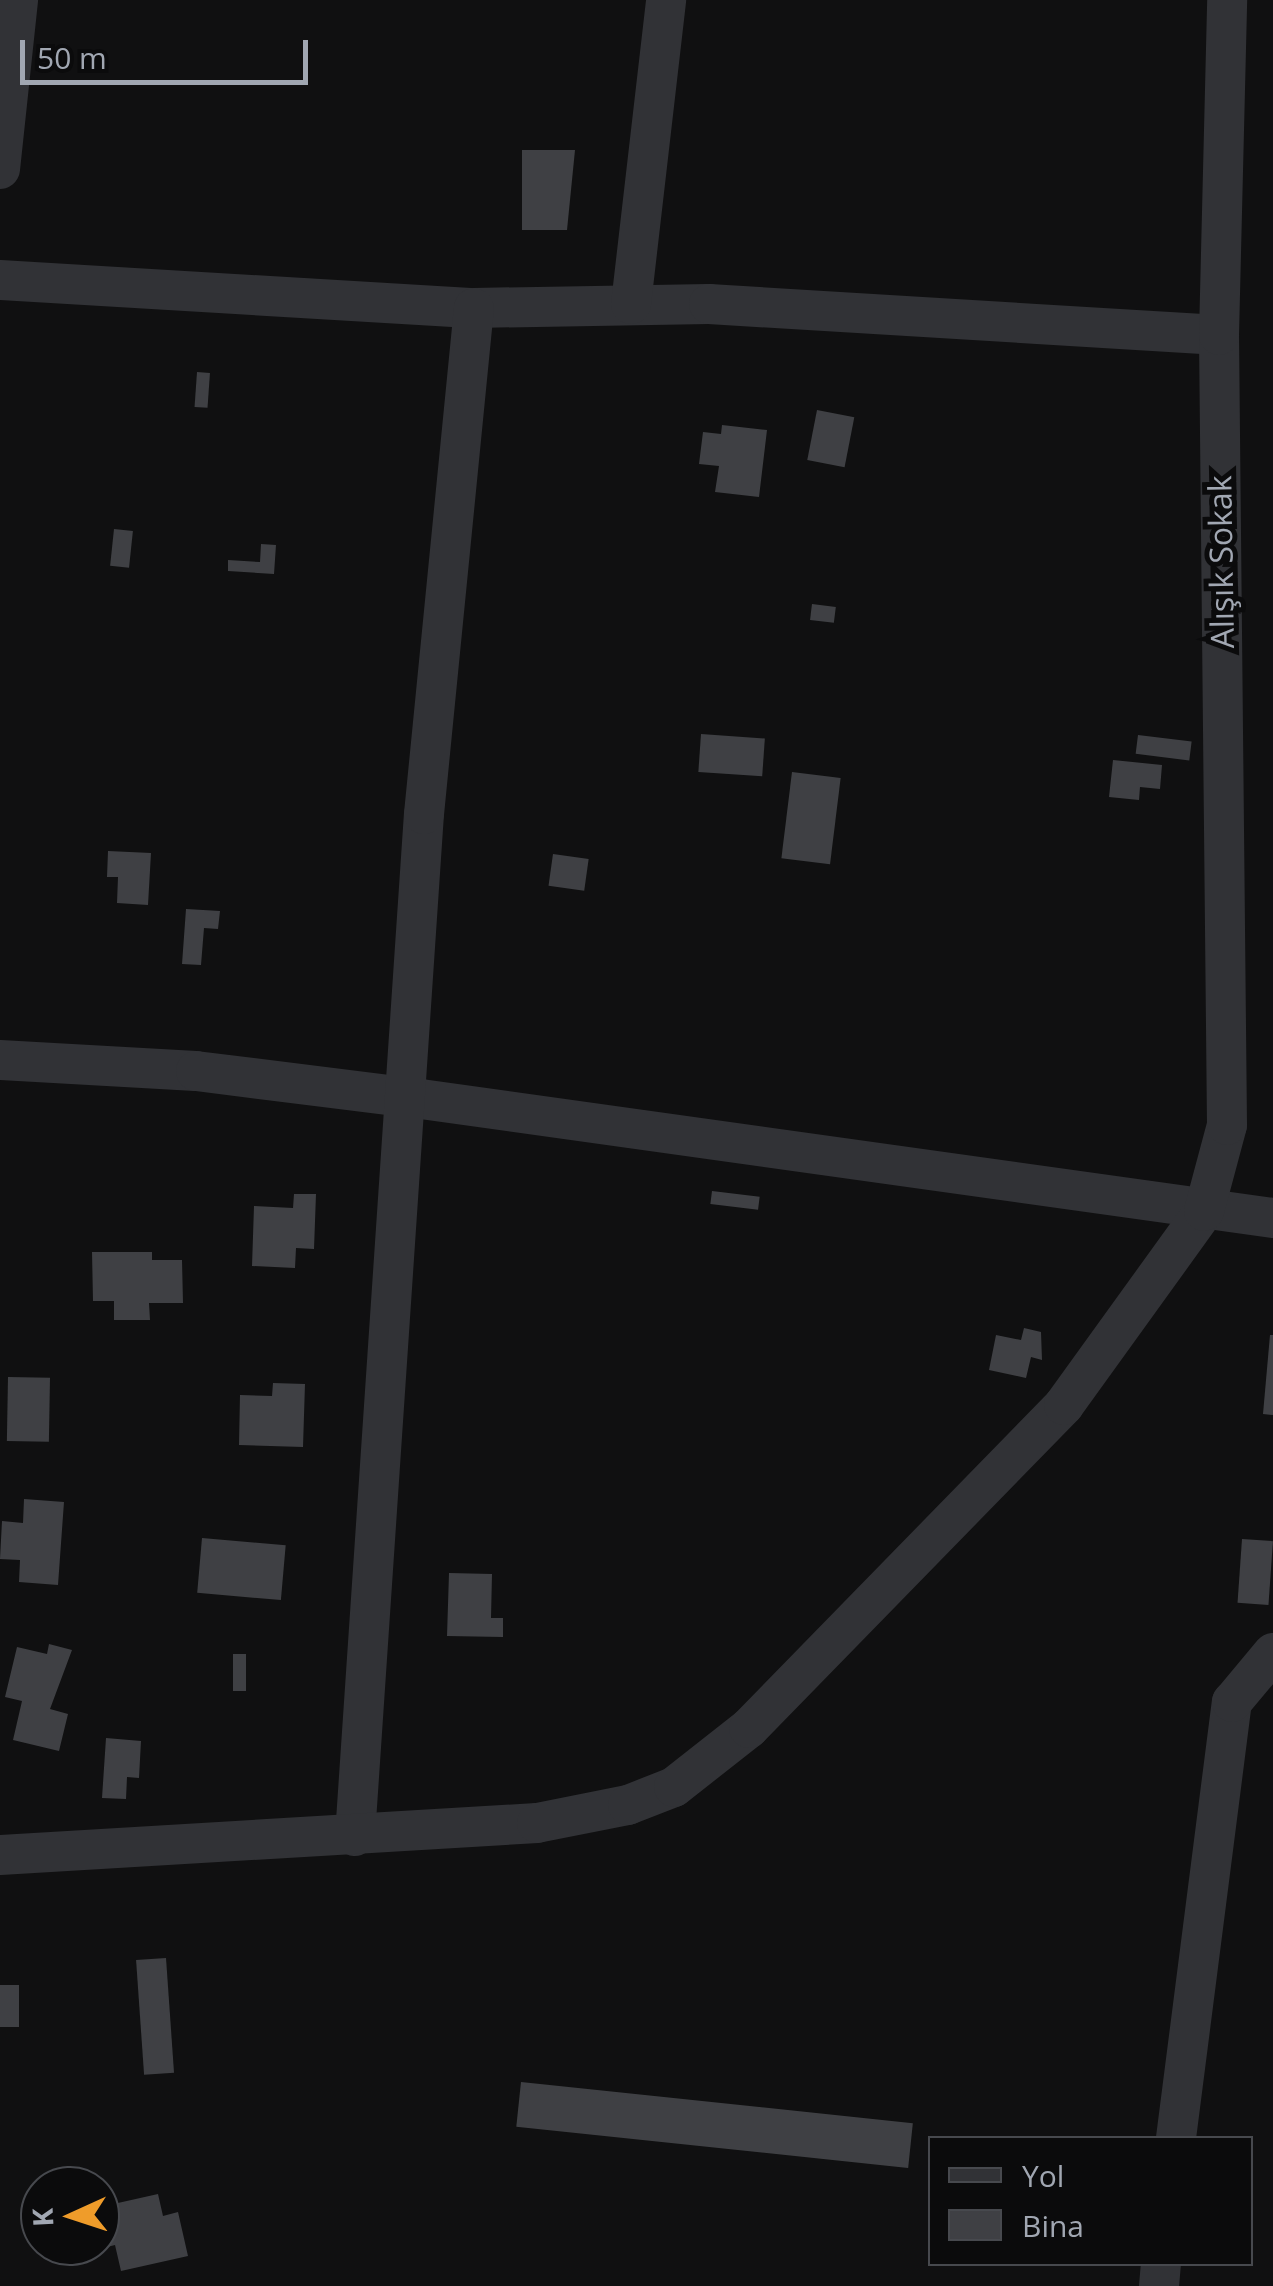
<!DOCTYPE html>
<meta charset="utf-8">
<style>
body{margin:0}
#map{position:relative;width:1273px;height:2286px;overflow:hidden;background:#101011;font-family:"Open Sans",sans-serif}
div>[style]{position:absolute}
.building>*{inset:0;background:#3f4044;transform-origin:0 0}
.minor>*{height:40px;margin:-20px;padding:0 20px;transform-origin:20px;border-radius:20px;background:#313236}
span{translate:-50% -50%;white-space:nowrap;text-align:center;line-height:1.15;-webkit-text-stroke:10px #0b0b0c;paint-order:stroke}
.street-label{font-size:32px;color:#a1a7b2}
.legend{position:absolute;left:928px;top:2136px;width:325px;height:130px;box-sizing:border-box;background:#0b0b0c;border:2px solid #47494e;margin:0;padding:12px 18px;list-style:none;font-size:30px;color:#a1a7b2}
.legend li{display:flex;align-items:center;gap:20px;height:50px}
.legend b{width:50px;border:2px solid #47494e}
.north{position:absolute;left:20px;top:2166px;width:100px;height:100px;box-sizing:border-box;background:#0b0b0c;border:2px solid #47494e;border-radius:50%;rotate:267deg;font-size:28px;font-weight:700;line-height:40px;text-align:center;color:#a1a7b2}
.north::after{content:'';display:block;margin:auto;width:35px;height:45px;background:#ef9c2a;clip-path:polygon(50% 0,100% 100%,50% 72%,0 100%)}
.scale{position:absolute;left:20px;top:40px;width:288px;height:45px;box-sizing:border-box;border:5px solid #a1a7b2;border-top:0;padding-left:12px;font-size:30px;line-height:35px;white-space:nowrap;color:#a1a7b2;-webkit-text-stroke:8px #0b0b0c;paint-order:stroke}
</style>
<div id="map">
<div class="building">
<div style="clip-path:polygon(522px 150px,575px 150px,567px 230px,522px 230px)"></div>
<div style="left:197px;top:372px;width:13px;height:35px;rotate:4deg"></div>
<div style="left:817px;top:410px;width:38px;height:51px;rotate:11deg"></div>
<div style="clip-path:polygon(722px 425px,767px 430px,759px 497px,715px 492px,719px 466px,699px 464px,703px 432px,721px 434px)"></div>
<div style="left:114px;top:529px;width:19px;height:37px;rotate:6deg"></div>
<div style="clip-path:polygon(261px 544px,276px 545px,274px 574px,228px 571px,228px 560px,260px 562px)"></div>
<div style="left:812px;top:604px;width:24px;height:16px;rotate:7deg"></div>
<div style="left:701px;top:734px;width:64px;height:38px;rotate:4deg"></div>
<div style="left:1138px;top:735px;width:54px;height:19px;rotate:7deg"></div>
<div style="clip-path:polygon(1113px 760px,1162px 765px,1160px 789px,1140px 787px,1139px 800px,1109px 797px)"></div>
<div style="left:792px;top:772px;width:49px;height:87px;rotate:7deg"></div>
<div style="clip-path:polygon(108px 851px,151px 853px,148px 905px,117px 903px,118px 877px,107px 877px)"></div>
<div style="left:553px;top:854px;width:36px;height:32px;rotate:8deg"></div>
<div style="clip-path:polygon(186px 909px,220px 911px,218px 929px,204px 928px,201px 965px,182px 964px)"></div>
<div style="left:712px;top:1191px;width:48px;height:13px;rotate:7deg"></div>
<div style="clip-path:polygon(294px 1194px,316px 1194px,314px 1249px,296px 1248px,295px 1268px,252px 1266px,254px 1206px,293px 1208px)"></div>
<div style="clip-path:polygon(92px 1252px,152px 1252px,152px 1260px,182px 1260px,183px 1303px,149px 1303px,150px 1320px,114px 1320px,114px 1301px,93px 1301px)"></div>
<div style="clip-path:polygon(1024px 1328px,1041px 1332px,1042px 1360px,1031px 1357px,1026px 1378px,989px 1370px,996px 1335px,1021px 1340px)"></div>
<div style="clip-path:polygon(1270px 1335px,1273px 1335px,1273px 1415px,1263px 1414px)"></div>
<div style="left:8px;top:1377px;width:42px;height:64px;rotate:1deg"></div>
<div style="clip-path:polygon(273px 1383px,305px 1384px,303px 1447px,239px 1445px,240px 1395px,272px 1396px)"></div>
<div style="clip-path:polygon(24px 1499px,64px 1502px,58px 1585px,19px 1582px,20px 1560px,0 1559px,2px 1521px,23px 1523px)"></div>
<div style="left:202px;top:1538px;width:84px;height:55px;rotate:5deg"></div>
<div style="left:1242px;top:1539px;width:31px;height:64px;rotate:4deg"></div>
<div style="clip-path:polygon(449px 1573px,492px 1574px,491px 1618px,503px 1618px,503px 1637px,447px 1636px)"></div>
<div style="clip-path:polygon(49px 1644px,72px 1650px,50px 1709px,68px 1714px,59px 1751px,13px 1740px,22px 1701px,5px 1697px,17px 1647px,47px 1654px)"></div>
<div style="left:233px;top:1654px;width:13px;height:37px"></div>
<div style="clip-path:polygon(106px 1738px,141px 1741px,139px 1778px,127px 1777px,126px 1799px,102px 1798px)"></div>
<div style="left:166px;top:1958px;width:115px;height:30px;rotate:86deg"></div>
<div style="left:0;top:1985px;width:19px;height:42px"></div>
<div style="left:521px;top:2082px;width:394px;height:45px;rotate:6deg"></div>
<div style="clip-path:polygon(158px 2194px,163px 2216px,178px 2212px,188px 2256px,121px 2271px,115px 2245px,107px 2247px,100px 2207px)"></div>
</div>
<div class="minor">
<div style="left:0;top:169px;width:170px;rotate:-83.9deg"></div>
<div style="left:0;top:280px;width:475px;rotate:3.4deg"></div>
<div style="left:474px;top:308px;width:235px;rotate:-1deg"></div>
<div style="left:709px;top:304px;width:511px;rotate:3.48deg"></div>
<div style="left:631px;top:304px;width:306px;rotate:-83.4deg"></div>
<div style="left:0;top:1060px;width:196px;rotate:3.2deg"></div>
<div style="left:196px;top:1071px;width:227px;rotate:7.1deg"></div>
<div style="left:421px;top:1099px;width:860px;rotate:7.95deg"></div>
<div style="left:355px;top:1836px;width:1024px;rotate:-86.14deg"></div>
<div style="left:424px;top:814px;width:508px;rotate:-84.36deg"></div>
<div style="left:0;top:1855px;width:538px;rotate:-3.41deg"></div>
<div style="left:537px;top:1823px;width:93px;rotate:-11.2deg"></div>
<div style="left:628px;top:1805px;width:49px;rotate:-21.4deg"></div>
<div style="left:674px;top:1787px;width:95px;rotate:-38.2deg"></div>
<div style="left:749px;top:1728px;width:451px;rotate:-45.7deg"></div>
<div style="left:1064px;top:1405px;width:239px;rotate:-54.2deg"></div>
<div style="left:1204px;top:1211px;width:89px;rotate:-75deg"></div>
<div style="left:1227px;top:1125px;width:790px;rotate:-90.58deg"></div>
<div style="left:1219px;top:335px;width:335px;rotate:-88.6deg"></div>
<div style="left:1176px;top:2138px;width:440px;rotate:-82.7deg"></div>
<div style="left:1232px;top:1702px;width:64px;rotate:-50.1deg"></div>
<div style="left:1159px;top:2286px;width:22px;rotate:-85deg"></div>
</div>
<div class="street-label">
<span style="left:1221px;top:562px;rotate:-91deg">Alışık Sokak</span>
</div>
<ul class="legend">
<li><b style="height:12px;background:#313236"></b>Yol</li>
<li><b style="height:28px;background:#3f4044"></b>Bina</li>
</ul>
<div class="north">K</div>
<div class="scale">50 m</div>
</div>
